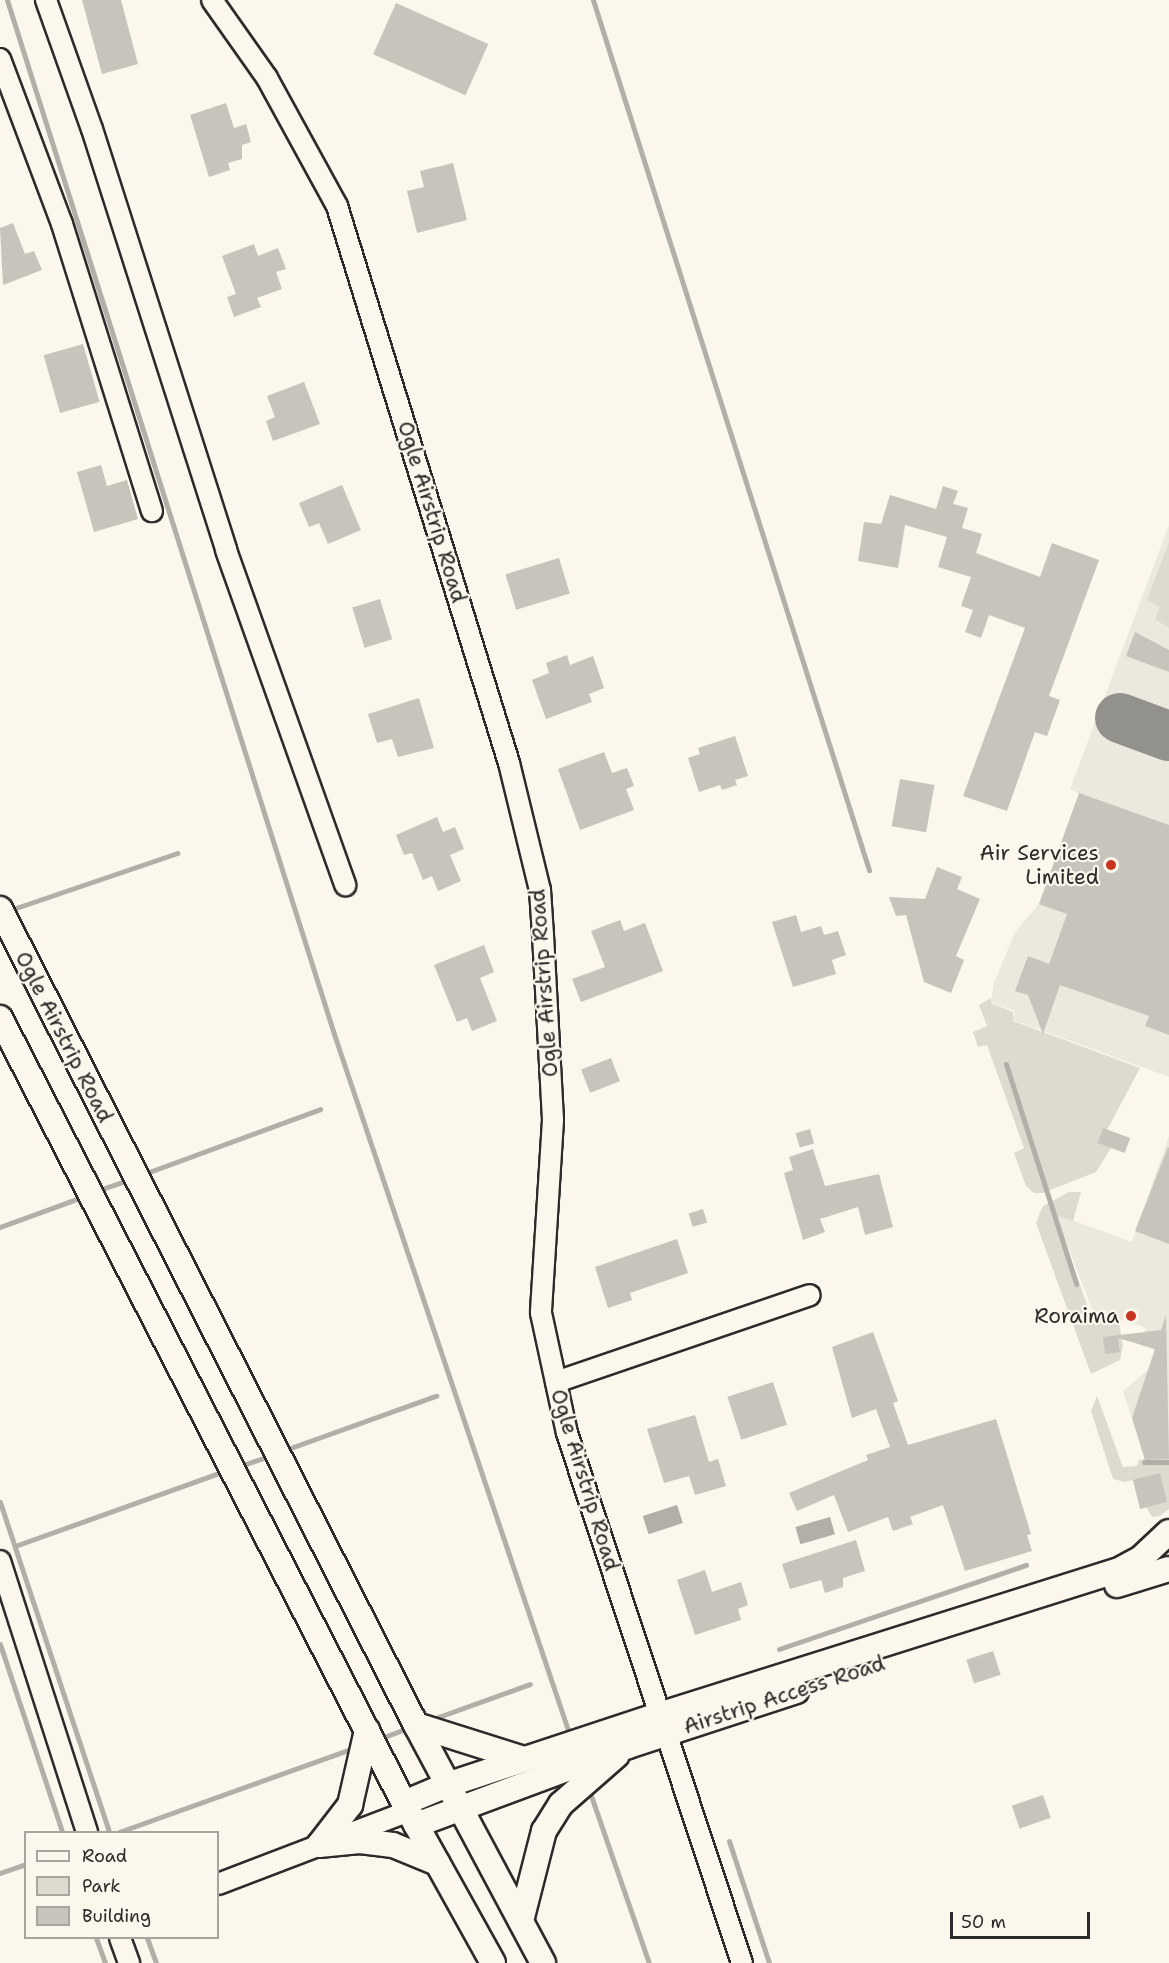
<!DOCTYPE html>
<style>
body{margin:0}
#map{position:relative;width:1169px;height:1963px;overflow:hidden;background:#fbf7ec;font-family:"Shantell Sans",sans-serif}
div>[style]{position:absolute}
.built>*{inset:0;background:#ebe8de}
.green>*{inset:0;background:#dddad0}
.water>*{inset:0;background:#b1afa7;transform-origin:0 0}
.stream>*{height:5px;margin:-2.5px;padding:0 2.5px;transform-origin:2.5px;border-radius:2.5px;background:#b1afa7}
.taxiway>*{height:50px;margin:-25px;padding:0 25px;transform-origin:25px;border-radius:25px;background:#93918c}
.building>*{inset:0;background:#c7c4bc;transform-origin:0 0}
.roads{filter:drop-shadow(2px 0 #2b2b2b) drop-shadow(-2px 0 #2b2b2b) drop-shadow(0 2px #2b2b2b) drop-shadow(0 -2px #2b2b2b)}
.minor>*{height:20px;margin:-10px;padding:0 10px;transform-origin:10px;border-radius:10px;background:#fbf7ec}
.tertiary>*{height:24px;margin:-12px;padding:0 12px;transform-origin:12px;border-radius:12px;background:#fbf7ec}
.dots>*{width:16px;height:16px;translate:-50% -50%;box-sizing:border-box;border:3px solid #fbf7ec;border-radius:50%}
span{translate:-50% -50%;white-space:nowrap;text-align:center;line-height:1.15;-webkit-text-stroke:4.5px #fbf7ec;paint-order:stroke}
.street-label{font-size:21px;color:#2b2b2b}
.poi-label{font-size:21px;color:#2b2b2b}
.right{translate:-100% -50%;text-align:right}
.legend{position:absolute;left:24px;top:1831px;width:195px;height:108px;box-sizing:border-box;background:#fbf7ec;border:2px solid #a8a59f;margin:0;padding:8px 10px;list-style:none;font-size:18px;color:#2b2b2b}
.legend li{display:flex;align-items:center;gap:12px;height:30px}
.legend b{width:30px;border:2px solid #a8a59f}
.scale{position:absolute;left:950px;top:1912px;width:140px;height:27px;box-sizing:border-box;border:3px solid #2b2b2b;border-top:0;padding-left:8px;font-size:18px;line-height:21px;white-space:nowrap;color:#2b2b2b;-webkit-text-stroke:4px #fbf7ec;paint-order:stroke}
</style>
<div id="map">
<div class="built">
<div style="clip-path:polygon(1169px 525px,1169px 1077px,1013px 1020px,1014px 1011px,991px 1002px,994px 983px,1015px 932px,1039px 904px,1079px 794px,1070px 789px)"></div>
<div style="clip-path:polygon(1169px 1136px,1169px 1467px,1139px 1460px,1145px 1459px,1123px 1391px,1148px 1370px,1155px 1350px,1140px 1345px,1146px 1328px,1093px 1311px,1055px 1214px,1132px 1242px)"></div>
</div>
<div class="green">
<div style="clip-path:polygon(1169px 542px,1169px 628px,1155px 619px,1160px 607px,1147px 600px)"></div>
<div style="clip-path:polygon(991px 998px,991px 1003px,1013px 1012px,1013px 1021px,1140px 1068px,1107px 1130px,1103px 1129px,1098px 1143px,1111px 1148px,1096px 1172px,1043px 1193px,1034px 1193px,1026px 1186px,1014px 1153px,1024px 1148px,987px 1045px,978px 1047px,973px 1032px,987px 1026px,979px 1005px)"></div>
<div style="clip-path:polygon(1069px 1192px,1081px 1192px,1073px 1221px,1055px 1215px,1074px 1268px,1090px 1313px,1119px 1323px,1123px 1346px,1120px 1360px,1091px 1374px,1036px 1223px,1043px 1206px)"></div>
<div style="clip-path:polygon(1097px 1396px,1123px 1467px,1137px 1466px,1139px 1460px,1169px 1459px,1169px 1509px,1160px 1516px,1152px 1517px,1146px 1507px,1167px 1502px,1160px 1473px,1125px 1482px,1113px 1479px,1091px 1411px)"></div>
</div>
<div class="water">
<div style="left:677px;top:1505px;width:19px;height:36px;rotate:72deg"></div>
<div style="left:830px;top:1517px;width:18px;height:36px;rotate:74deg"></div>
</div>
<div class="stream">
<div style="left:7px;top:0;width:1084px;rotate:72.45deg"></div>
<div style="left:334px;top:1034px;width:744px;rotate:71.42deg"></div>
<div style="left:593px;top:0;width:913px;rotate:72.4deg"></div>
<div style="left:7px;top:911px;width:180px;rotate:-18.8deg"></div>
<div style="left:1006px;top:1064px;width:231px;rotate:72.3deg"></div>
<div style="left:141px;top:1175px;width:191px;rotate:-20.2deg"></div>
<div style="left:96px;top:1191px;width:36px;rotate:-19deg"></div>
<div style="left:0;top:1227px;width:90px;rotate:-20deg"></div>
<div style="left:282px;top:1451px;width:164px;rotate:-19.7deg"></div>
<div style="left:1144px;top:1462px;width:25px"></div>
<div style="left:237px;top:1467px;width:36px;rotate:-19deg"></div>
<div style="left:0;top:1502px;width:348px;rotate:71.7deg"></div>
<div style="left:15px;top:1546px;width:223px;rotate:-19.7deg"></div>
<div style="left:0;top:1644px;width:198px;rotate:71.7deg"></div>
<div style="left:779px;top:1649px;width:261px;rotate:-18.8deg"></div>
<div style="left:430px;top:1720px;width:106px;rotate:-19.8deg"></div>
<div style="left:379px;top:1739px;width:33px;rotate:-21deg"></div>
<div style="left:588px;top:1787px;width:186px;rotate:70.9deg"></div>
<div style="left:119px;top:1832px;width:252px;rotate:-19.7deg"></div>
<div style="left:729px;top:1841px;width:128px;rotate:71.8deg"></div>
<div style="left:0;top:1873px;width:28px;rotate:-19deg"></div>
<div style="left:96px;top:1938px;width:27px;rotate:70deg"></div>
<div style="left:147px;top:1938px;width:27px;rotate:70deg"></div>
</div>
<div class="taxiway">
<div style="left:1120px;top:718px;width:52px;rotate:20.2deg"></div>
</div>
<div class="building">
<div style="clip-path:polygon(82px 0,121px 0,138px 64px,102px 74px)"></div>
<div style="left:396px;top:3px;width:101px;height:56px;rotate:24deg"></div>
<div style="clip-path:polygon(226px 103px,234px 128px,246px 124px,251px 142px,242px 145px,242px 159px,228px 163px,230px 170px,209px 177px,190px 115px)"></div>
<div style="clip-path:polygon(453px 163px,467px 220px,417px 233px,407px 191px,424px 187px,420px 171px)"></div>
<div style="clip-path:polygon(13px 223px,25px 254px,34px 251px,42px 270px,3px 285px,0 228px)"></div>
<div style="clip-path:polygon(254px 244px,258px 256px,278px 248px,286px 269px,276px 272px,282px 289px,257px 298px,261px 307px,234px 317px,227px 297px,236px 294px,222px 256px)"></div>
<div style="left:83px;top:344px;width:60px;height:41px;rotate:74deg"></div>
<div style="clip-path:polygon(304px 382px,320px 424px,273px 441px,266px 421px,275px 417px,267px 396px)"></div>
<div style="clip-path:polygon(101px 465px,107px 486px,127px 480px,138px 519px,94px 532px,77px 472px)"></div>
<div style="clip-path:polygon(342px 485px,361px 530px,328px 544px,319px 523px,309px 527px,299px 503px)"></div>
<div style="clip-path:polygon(943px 486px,958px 491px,953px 504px,968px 508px,962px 528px,982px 534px,976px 553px,1040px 577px,1052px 543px,1099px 560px,1049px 696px,1060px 700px,1047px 736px,1035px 732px,1007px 811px,963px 796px,1025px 628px,989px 615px,981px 638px,965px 632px,973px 610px,961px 606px,971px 577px,938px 567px,947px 537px,905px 525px,898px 568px,858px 561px,864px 522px,881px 524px,890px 495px,936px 509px)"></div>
<div style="left:559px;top:558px;width:37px;height:56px;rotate:73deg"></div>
<div style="left:380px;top:599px;width:42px;height:29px;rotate:73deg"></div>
<div style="clip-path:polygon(1135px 632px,1169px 650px,1169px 672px,1126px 656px)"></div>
<div style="clip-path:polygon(567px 655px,570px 665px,593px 656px,604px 688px,589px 694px,592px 702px,546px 719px,532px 680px,549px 673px,546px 663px)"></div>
<div style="clip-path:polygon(419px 698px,434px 748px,398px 757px,392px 739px,377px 743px,368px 714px)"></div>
<div style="clip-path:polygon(735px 736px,748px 776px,735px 780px,737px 785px,722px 790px,720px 785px,699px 792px,688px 758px,700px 754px,698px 748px)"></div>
<div style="clip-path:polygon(604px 752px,612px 773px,627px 768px,634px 786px,626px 789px,634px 810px,580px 830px,558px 769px)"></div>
<div style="left:900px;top:779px;width:35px;height:48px;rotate:10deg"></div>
<div style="clip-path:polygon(1079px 793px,1169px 825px,1169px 1035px,1145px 1026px,1149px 1016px,1060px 985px,1043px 1034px,1028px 995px,1015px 991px,1028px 956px,1049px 964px,1067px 914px,1039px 904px)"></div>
<div style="clip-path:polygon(437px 817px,443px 832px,455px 827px,464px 849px,450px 855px,461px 881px,438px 891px,432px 876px,423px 880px,412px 853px,404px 855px,396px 835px)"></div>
<div style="clip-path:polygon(937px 867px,962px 877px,957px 889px,980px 899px,956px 956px,964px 960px,951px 993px,924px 982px,906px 915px,896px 916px,889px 897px,925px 899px)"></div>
<div style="clip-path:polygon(796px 915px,801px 932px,821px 926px,824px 935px,838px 931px,846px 955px,832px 960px,836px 974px,793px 987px,772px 922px)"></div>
<div style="clip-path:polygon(620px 920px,624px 931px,645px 923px,663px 971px,581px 1002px,572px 979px,605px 967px,591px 931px)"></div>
<div style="clip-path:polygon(484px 945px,494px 972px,480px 978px,497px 1021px,472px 1031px,467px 1018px,457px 1022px,434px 965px)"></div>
<div style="left:611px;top:1058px;width:25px;height:32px;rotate:69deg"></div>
<div style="left:1103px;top:1128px;width:29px;height:16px;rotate:20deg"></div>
<div style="left:810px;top:1129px;width:15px;height:15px;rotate:74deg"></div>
<div style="clip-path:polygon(1168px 1147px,1169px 1148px,1169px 1244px,1135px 1231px)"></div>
<div style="clip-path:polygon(813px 1149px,825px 1186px,879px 1174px,893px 1227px,865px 1235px,858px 1207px,820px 1219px,825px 1232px,803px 1240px,784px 1173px,793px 1170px,789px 1157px)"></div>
<div style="left:703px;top:1209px;width:14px;height:15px;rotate:73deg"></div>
<div style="clip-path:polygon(677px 1239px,688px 1273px,630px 1293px,632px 1300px,608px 1308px,595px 1267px)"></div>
<div style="clip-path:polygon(1166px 1315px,1169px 1459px,1145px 1460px,1132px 1418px,1155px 1349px,1118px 1338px,1120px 1352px,1105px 1354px,1103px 1337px,1161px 1330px)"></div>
<div style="clip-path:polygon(873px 1332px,898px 1401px,893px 1403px,908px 1445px,996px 1419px,1031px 1534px,1027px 1535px,1032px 1551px,965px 1571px,943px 1505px,910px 1517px,913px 1524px,893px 1531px,888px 1517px,848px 1532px,834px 1495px,797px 1511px,789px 1493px,868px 1460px,866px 1455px,890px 1447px,876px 1409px,852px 1418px,832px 1347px)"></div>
<div style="left:773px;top:1382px;width:45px;height:48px;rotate:72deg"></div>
<div style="clip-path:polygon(695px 1415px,709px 1462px,718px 1459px,726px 1486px,695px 1495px,689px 1476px,664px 1483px,647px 1429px)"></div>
<div style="left:1160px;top:1473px;width:30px;height:28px;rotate:76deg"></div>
<div style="clip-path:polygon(856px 1540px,865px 1571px,843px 1578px,843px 1587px,825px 1593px,821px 1580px,790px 1589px,782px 1564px)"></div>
<div style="clip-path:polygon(705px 1570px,712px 1592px,741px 1582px,748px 1605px,738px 1609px,741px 1620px,695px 1635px,677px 1580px)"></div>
<div style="left:993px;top:1651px;width:25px;height:28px;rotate:72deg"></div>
<div style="left:1043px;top:1795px;width:24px;height:33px;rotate:71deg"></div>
</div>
<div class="roads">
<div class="minor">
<div style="left:46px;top:0;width:137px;rotate:70.4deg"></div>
<div style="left:92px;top:129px;width:442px;rotate:72.3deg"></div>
<div style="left:226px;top:550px;width:356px;rotate:70.4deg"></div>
<div style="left:212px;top:0;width:95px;rotate:54.8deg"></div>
<div style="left:267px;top:78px;width:146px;rotate:61.3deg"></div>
<div style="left:337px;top:206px;width:583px;rotate:72.84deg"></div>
<div style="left:509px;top:763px;width:131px;rotate:76.3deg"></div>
<div style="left:540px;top:890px;width:45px;rotate:86.2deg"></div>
<div style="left:543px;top:935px;width:185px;rotate:86.9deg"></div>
<div style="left:553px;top:1120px;width:193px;rotate:93.6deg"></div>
<div style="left:541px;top:1313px;width:123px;rotate:77.8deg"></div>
<div style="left:567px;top:1433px;width:558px;rotate:71.73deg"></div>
<div style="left:0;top:59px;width:176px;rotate:69.4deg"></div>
<div style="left:62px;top:224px;width:301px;rotate:72.6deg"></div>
<div style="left:556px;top:1382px;width:268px;rotate:-18.9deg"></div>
<div style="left:0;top:1561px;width:285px;rotate:72.2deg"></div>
<div style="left:218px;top:1884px;width:204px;rotate:-20.9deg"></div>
<div style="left:120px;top:1938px;width:27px;rotate:70deg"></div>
</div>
<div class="tertiary">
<div style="left:0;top:909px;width:916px;rotate:62.99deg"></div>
<div style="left:416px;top:1725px;width:270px;rotate:61.9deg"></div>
<div style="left:0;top:1018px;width:883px;rotate:62.77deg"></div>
<div style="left:404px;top:1803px;width:183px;rotate:60.9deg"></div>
<div style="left:1117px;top:1585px;width:54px;rotate:-17.1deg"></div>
<div style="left:416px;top:1725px;width:113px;rotate:17.5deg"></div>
<div style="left:404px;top:1803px;width:47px;rotate:-22.7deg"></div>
<div style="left:447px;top:1785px;width:223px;rotate:-18.3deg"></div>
<div style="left:659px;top:1715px;width:480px;rotate:-17.5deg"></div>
<div style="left:1117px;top:1571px;width:27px;rotate:-28deg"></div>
<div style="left:1141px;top:1558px;width:38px;rotate:-43deg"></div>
<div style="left:416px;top:1825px;width:226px;rotate:-20.4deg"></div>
<div style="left:628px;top:1746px;width:177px;rotate:-18.1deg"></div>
<div style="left:319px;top:1845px;width:51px;rotate:-52.2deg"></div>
<div style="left:350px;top:1805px;width:77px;rotate:-77.2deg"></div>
<div style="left:319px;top:1845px;width:41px;rotate:-5.6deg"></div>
<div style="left:360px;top:1841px;width:33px;rotate:7deg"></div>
<div style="left:393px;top:1845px;width:48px;rotate:22.2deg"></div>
<div style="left:521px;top:1921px;width:93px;rotate:-75.7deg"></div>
<div style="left:544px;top:1831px;width:32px;rotate:-58deg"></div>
<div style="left:561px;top:1804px;width:74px;rotate:-41.2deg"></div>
</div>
</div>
<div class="dots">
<div style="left:1111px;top:865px;background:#c8321e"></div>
<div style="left:1131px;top:1316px;background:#c8321e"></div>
</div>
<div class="street-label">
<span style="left:432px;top:512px;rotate:73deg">Ogle Airstrip Road</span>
<span style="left:544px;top:983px;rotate:-94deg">Ogle Airstrip Road</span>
<span style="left:64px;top:1037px;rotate:63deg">Ogle Airstrip Road</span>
<span style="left:585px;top:1480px;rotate:73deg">Ogle Airstrip Road</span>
<span style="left:784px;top:1695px;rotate:-18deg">Airstrip Access Road</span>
</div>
<div class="poi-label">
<span class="right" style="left:1099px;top:865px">Air Services<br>Limited</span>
<span class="right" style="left:1119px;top:1316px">Roraima</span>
</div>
<ul class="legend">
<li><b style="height:8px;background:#fbf7ec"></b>Road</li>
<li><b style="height:16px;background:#dddad0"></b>Park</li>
<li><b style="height:16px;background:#c7c4bc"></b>Building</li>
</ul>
<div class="scale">50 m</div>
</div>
